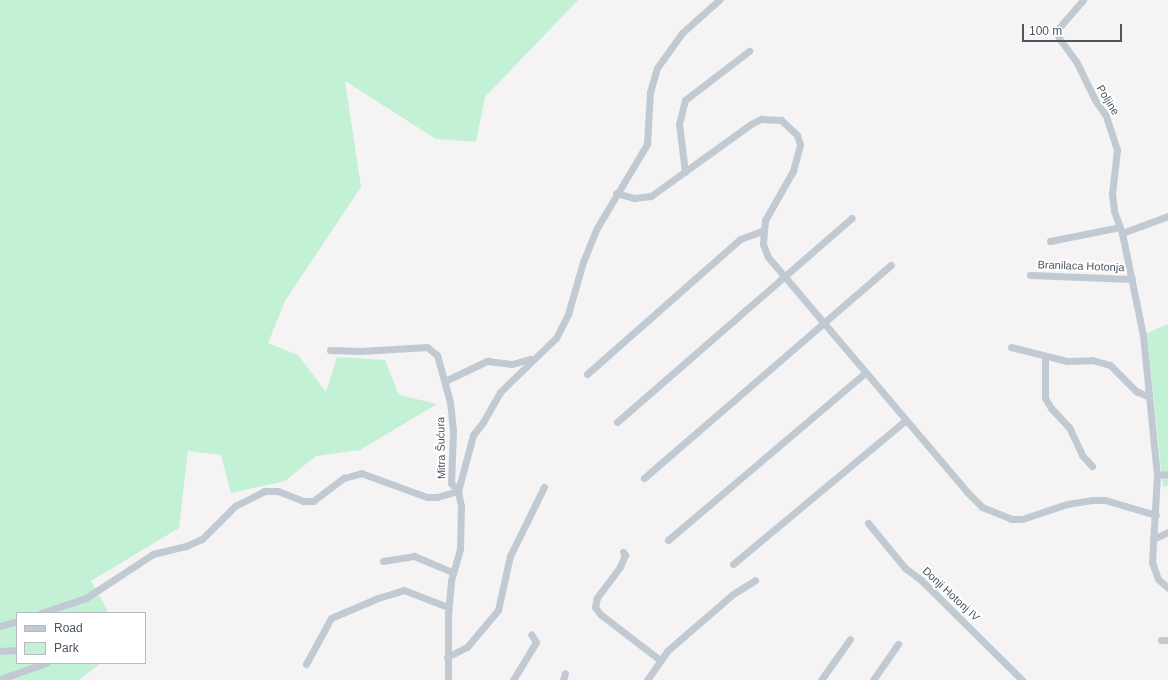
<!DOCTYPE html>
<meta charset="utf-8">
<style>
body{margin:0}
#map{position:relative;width:1168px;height:680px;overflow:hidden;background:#f5f3f3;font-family:Helvetica,sans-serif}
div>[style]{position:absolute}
.green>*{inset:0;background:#c3f1d5}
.street>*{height:7px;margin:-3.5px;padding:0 3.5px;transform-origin:3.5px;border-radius:3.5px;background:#c1cad2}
span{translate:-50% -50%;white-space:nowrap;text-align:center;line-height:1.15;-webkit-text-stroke:4px #fff;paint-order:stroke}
.street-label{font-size:11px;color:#4a5661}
.legend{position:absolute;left:16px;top:612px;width:130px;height:52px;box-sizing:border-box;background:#fff;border:1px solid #b7bbc0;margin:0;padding:5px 7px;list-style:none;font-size:12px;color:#4a5661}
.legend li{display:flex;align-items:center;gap:8px;height:20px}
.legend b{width:20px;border:1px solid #b7bbc0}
.scale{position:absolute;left:1022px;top:24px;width:100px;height:18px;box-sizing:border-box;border:2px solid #4a5661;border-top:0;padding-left:5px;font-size:12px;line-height:14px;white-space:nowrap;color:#4a5661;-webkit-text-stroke:3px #fff;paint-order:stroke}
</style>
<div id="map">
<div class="green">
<div style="clip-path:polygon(0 0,578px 0,485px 97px,476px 142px,436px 139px,345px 81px,361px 187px,285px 301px,268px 343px,298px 355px,326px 392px,337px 357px,385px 360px,399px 395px,437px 404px,360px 450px,316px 456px,285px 481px,231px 493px,221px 455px,188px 451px,179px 528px,91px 581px,109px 613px,17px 613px,17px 663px,101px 663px,79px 680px,0 680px)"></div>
<div style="clip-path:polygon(1168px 324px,1168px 485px,1163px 487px,1147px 333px)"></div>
</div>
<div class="street">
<div style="left:1083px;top:0;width:40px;rotate:131deg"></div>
<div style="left:1057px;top:30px;width:8px;rotate:76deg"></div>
<div style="left:1059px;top:38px;width:29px;rotate:54deg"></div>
<div style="left:1076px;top:61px;width:43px;rotate:64deg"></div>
<div style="left:1095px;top:100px;width:19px;rotate:55deg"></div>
<div style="left:1106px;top:116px;width:36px;rotate:72deg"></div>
<div style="left:1117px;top:150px;width:44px;rotate:96.5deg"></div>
<div style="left:1112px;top:194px;width:17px;rotate:83deg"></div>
<div style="left:1114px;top:211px;width:23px;rotate:70deg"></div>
<div style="left:1122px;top:233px;width:104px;rotate:78.4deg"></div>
<div style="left:1143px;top:335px;width:141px;rotate:84.3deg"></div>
<div style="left:1157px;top:475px;width:87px;rotate:93.3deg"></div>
<div style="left:1152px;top:562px;width:18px;rotate:71deg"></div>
<div style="left:1158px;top:579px;width:13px;rotate:42deg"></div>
<div style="left:685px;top:172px;width:48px;rotate:-97.1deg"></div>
<div style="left:679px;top:124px;width:25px;rotate:-76deg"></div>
<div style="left:685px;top:100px;width:81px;rotate:-37.4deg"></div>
<div style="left:616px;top:193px;width:19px;rotate:16deg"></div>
<div style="left:634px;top:198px;width:17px;rotate:-7deg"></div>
<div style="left:651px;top:196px;width:123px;rotate:-35.8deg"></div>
<div style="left:751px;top:124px;width:11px;rotate:-27deg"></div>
<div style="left:761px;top:119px;width:20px;rotate:3deg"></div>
<div style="left:781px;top:120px;width:22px;rotate:43deg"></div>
<div style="left:797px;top:135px;width:10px;rotate:73deg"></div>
<div style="left:800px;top:145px;width:27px;rotate:105deg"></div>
<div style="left:793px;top:171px;width:56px;rotate:119.7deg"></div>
<div style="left:765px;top:220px;width:24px;rotate:95deg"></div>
<div style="left:763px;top:244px;width:14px;rotate:69deg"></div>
<div style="left:768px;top:257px;width:308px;rotate:49.7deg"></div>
<div style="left:967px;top:492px;width:21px;rotate:45deg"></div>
<div style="left:982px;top:507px;width:31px;rotate:22deg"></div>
<div style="left:1011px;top:519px;width:11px"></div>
<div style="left:1022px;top:519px;width:47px;rotate:-18.4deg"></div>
<div style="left:1067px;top:504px;width:25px;rotate:-9deg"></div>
<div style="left:1092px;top:500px;width:13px"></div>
<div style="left:1105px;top:500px;width:53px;rotate:16.4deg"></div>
<div style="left:1122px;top:233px;width:49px;rotate:-20.3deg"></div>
<div style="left:1050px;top:241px;width:71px;rotate:-11.3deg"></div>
<div style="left:1030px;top:275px;width:102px;rotate:2.2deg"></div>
<div style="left:1011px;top:347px;width:58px;rotate:14deg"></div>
<div style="left:1067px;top:361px;width:25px;rotate:-2deg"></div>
<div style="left:1092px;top:360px;width:19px;rotate:16deg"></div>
<div style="left:1110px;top:365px;width:37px;rotate:45deg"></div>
<div style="left:1136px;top:391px;width:12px;rotate:24deg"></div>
<div style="left:330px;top:350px;width:31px;rotate:2deg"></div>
<div style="left:361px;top:351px;width:66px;rotate:-3.5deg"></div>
<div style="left:427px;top:347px;width:13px;rotate:39deg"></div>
<div style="left:437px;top:355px;width:49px;rotate:74.5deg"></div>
<div style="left:450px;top:402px;width:29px;rotate:84deg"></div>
<div style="left:453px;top:431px;width:52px;rotate:92.2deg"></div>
<div style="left:451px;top:483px;width:11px;rotate:49deg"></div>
<div style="left:458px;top:491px;width:15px;rotate:79deg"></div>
<div style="left:461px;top:506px;width:43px;rotate:91.3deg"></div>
<div style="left:460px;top:549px;width:33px;rotate:106deg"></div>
<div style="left:451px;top:581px;width:33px;rotate:95deg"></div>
<div style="left:448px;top:614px;width:66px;rotate:90deg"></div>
<div style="left:1045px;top:357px;width:41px;rotate:90deg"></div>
<div style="left:1045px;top:398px;width:12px;rotate:59deg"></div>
<div style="left:1051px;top:408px;width:26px;rotate:47deg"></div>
<div style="left:1069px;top:427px;width:31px;rotate:65deg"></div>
<div style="left:1082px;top:455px;width:15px;rotate:48deg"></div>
<div style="left:587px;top:374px;width:204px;rotate:-41.4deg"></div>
<div style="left:740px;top:239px;width:23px;rotate:-20deg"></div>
<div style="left:445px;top:381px;width:47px;rotate:-25.5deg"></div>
<div style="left:487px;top:361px;width:25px;rotate:7deg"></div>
<div style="left:512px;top:364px;width:19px;rotate:-16deg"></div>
<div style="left:617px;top:422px;width:311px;rotate:-41deg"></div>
<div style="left:1157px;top:475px;width:11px;rotate:-5deg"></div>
<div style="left:644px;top:478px;width:326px;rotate:-40.8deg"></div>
<div style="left:458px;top:491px;width:58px;rotate:-75deg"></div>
<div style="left:473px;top:435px;width:16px;rotate:-52deg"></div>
<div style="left:483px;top:422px;width:34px;rotate:-60deg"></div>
<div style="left:500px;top:392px;width:78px;rotate:-44deg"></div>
<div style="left:556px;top:338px;width:27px;rotate:-63deg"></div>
<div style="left:568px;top:314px;width:54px;rotate:-73.9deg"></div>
<div style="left:583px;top:262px;width:37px;rotate:-68deg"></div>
<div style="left:597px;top:228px;width:98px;rotate:-59.2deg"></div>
<div style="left:647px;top:144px;width:52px;rotate:-86.7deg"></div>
<div style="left:650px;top:92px;width:25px;rotate:-74deg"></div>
<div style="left:657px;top:68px;width:43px;rotate:-54.5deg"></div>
<div style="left:682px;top:33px;width:50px;rotate:-41.7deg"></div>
<div style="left:868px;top:523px;width:58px;rotate:50.6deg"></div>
<div style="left:905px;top:568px;width:20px;rotate:37deg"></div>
<div style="left:921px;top:580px;width:142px;rotate:44.7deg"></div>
<div style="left:1153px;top:539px;width:17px;rotate:-25deg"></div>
<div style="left:668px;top:540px;width:258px;rotate:-40.3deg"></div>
<div style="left:623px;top:552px;width:4px;rotate:56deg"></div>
<div style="left:625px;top:555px;width:13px;rotate:113deg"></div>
<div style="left:620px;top:567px;width:39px;rotate:127deg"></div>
<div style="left:597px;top:598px;width:9px;rotate:103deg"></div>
<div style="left:595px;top:607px;width:9px;rotate:54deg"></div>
<div style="left:600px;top:614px;width:76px;rotate:37.5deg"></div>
<div style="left:383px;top:561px;width:31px;rotate:-9deg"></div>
<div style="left:414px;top:556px;width:41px;rotate:22.8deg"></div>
<div style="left:733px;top:564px;width:225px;rotate:-39.8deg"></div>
<div style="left:41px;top:613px;width:47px;rotate:-18.4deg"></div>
<div style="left:86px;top:598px;width:80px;rotate:-33.3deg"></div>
<div style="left:153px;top:554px;width:34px;rotate:-14deg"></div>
<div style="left:186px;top:546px;width:17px;rotate:-24deg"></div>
<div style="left:202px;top:539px;width:47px;rotate:-45deg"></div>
<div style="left:235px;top:506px;width:33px;rotate:-27deg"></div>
<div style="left:264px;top:491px;width:14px"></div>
<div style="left:278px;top:491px;width:27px;rotate:22deg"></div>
<div style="left:303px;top:501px;width:10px"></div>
<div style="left:313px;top:501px;width:39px;rotate:-37deg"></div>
<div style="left:344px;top:478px;width:18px;rotate:-16deg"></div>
<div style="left:361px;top:473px;width:70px;rotate:20deg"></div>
<div style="left:427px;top:497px;width:10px"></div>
<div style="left:437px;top:497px;width:22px;rotate:-16deg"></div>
<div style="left:0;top:626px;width:18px;rotate:-16deg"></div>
<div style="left:1161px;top:640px;width:7px"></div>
<div style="left:0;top:651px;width:17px;rotate:-3deg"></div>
<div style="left:447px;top:657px;width:22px;rotate:-27deg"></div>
<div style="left:467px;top:647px;width:48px;rotate:-50deg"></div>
<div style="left:498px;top:610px;width:55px;rotate:-77.5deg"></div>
<div style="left:510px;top:556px;width:77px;rotate:-63.8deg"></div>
<div style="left:306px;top:664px;width:52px;rotate:-61.5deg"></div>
<div style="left:331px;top:618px;width:51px;rotate:-23.1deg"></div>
<div style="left:378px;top:598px;width:27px;rotate:-17deg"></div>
<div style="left:404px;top:590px;width:47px;rotate:21.1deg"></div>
<div style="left:0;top:679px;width:49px;rotate:-19.2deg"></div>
<div style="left:513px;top:680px;width:44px;rotate:-58.8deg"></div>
<div style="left:536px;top:642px;width:9px;rotate:-122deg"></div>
<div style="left:563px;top:680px;width:7px;rotate:-74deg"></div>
<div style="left:647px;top:680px;width:35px;rotate:-55deg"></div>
<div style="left:667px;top:651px;width:87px;rotate:-40.8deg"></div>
<div style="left:733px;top:594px;width:26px;rotate:-32deg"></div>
<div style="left:821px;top:680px;width:50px;rotate:-54.7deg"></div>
<div style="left:873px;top:680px;width:44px;rotate:-55.2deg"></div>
</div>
<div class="street-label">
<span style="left:1108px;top:100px;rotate:59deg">Poljine</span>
<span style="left:1081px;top:266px;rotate:2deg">Branilaca Hotonja</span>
<span style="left:441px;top:448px;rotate:-91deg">Mitra Šućura</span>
<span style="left:951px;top:594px;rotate:43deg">Donji Hotonj IV</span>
</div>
<ul class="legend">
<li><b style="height:5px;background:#c1cad2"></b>Road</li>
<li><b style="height:11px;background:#c3f1d5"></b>Park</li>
</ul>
<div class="scale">100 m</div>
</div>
